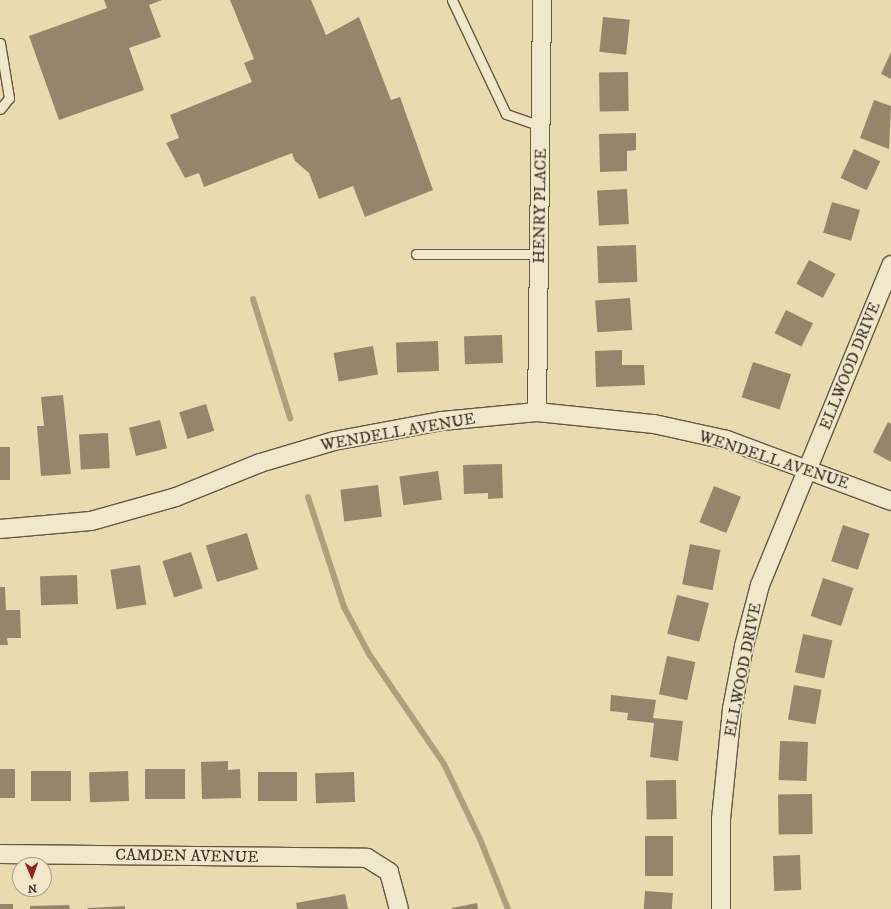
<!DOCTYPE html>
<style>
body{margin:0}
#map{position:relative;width:891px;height:909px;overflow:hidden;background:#e9daaf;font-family:"IM FELL DW Pica",serif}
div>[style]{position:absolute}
.stream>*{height:6px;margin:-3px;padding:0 3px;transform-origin:3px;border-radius:3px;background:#ae9f7f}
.building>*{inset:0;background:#95866b;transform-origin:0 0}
.roads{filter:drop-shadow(1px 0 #665844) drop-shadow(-1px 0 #665844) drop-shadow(0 1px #665844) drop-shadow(0 -1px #665844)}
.lane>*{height:9px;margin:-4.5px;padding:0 4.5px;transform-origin:4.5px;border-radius:4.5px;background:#f1e7cb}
.street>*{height:18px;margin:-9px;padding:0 9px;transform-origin:9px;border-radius:9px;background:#f1e7cb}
span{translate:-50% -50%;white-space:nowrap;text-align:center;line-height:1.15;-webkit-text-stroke:3.5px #f1e7cb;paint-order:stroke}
.street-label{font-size:16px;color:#3b2c21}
.north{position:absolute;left:12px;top:857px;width:40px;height:40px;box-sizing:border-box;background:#f1e7cb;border:1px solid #a89c87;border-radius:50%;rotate:178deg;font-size:11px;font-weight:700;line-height:16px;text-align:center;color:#3b2c21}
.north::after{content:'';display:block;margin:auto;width:14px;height:18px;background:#8f2418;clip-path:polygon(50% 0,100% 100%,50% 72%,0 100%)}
</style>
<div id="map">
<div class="stream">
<div style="left:253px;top:299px;width:125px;rotate:72.7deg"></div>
<div style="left:308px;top:497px;width:116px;rotate:71.9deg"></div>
<div style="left:344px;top:607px;width:53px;rotate:62deg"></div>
<div style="left:369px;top:654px;width:133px;rotate:55.7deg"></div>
<div style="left:444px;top:764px;width:83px;rotate:64.4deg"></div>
<div style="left:480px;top:839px;width:75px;rotate:68.2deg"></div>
</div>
<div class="building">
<div style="clip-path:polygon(104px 0,162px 0,149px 5px,161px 37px,129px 48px,144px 90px,59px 120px,29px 36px,107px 8px)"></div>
<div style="clip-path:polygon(230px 0,311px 0,326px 35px,359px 17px,391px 100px,400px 97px,433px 190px,365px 217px,353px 186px,319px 199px,309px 173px,295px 161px,292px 153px,204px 187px,199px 173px,185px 178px,166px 143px,179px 138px,170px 115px,252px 82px,244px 63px,254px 59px)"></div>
<div style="left:603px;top:17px;width:27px;height:35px;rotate:6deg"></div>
<div style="clip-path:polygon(891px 52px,891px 79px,881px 74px)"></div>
<div style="left:628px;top:72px;width:39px;height:29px;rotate:89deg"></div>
<div style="clip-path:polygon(874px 100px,891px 106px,889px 149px,860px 138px)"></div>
<div style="clip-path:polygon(636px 133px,636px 150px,627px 151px,627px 171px,600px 172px,599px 134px)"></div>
<div style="left:854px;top:149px;width:29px;height:32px;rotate:25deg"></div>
<div style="left:627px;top:189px;width:35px;height:30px;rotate:87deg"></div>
<div style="left:832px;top:202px;width:29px;height:32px;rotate:16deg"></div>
<div style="left:636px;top:245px;width:37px;height:39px;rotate:88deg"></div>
<div style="left:809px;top:260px;width:30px;height:27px;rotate:28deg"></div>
<div style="left:630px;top:298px;width:32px;height:35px;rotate:86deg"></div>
<div style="left:786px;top:310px;width:30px;height:26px;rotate:26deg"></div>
<div style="left:502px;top:335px;width:28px;height:38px;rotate:88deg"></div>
<div style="left:438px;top:341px;width:30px;height:42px;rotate:88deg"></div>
<div style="left:373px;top:346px;width:29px;height:40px;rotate:80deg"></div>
<div style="clip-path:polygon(622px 350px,622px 365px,644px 365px,645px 385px,596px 387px,595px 351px)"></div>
<div style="left:753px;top:362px;width:40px;height:37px;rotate:18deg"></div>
<div style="clip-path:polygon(63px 395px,71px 474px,41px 476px,37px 426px,44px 426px,41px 397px)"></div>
<div style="left:206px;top:404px;width:28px;height:28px;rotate:73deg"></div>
<div style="left:160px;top:420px;width:29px;height:32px;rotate:76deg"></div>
<div style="clip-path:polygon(888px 422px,891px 424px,891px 462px,873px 452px)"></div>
<div style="left:108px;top:433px;width:35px;height:29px;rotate:87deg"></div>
<div style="left:0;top:447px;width:10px;height:33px"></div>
<div style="clip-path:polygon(502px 464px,503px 498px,488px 499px,488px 493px,464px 494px,463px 465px)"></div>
<div style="left:438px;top:471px;width:29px;height:39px;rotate:82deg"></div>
<div style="left:378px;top:485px;width:32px;height:38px;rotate:83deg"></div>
<div style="left:714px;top:486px;width:29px;height:39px;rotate:22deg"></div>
<div style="left:843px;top:525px;width:28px;height:38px;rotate:18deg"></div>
<div style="left:247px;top:533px;width:38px;height:43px;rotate:73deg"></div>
<div style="left:690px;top:544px;width:31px;height:41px;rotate:11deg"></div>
<div style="left:191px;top:552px;width:38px;height:30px;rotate:72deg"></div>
<div style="left:140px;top:565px;width:40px;height:30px;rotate:81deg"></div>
<div style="left:77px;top:575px;width:29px;height:37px;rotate:88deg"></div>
<div style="left:823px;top:578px;width:32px;height:40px;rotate:18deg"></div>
<div style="clip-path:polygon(0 587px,5px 587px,6px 610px,20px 610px,21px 638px,7px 638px,8px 645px,0 645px)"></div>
<div style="left:677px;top:595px;width:33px;height:40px;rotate:14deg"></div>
<div style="left:803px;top:634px;width:30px;height:39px;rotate:12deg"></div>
<div style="left:667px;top:656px;width:29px;height:39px;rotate:12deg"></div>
<div style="left:794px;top:685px;width:28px;height:35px;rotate:10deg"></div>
<div style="clip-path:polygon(611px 695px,656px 700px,653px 718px,683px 721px,678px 761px,650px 757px,654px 723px,627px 720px,628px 713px,610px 711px)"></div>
<div style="left:780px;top:741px;width:28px;height:39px;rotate:2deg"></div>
<div style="clip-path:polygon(228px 761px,228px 770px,240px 769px,241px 798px,202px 799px,201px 762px)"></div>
<div style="left:0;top:769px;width:15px;height:29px"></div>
<div style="left:185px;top:769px;width:30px;height:40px;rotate:90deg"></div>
<div style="left:31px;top:771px;width:40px;height:30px"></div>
<div style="left:128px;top:771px;width:30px;height:39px;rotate:88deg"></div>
<div style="left:258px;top:772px;width:39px;height:29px"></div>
<div style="left:354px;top:772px;width:30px;height:39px;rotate:88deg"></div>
<div style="left:676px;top:780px;width:39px;height:30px;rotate:89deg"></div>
<div style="left:812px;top:794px;width:40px;height:34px;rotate:89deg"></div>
<div style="left:645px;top:836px;width:28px;height:40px"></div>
<div style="left:800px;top:855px;width:35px;height:27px;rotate:88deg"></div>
<div style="left:645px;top:891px;width:28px;height:18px;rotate:4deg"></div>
<div style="clip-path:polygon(345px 894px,348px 909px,297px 909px,296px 903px)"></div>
<div style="clip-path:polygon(477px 903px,478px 909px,452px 909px,452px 908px)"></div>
<div style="left:0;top:904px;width:13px;height:5px"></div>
<div style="clip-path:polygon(69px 905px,70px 909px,30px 909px,30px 906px)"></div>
<div style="clip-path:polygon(125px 906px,125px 909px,88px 909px,87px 908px)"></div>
</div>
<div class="roads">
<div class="lane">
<div style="left:452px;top:0;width:126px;rotate:64.7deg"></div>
<div style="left:506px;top:114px;width:37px;rotate:19deg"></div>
<div style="left:0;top:43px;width:56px;rotate:80.7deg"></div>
<div style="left:9px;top:98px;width:14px;rotate:129deg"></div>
<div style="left:416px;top:254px;width:123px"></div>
</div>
<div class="street">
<div style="left:537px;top:412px;width:412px;rotate:-89.3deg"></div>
<div style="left:0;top:529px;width:91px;rotate:-5deg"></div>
<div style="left:91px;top:521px;width:88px;rotate:-15.8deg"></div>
<div style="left:176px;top:497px;width:91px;rotate:-22deg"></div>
<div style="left:260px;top:463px;width:77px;rotate:-16.6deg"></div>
<div style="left:334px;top:441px;width:110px;rotate:-10.5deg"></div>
<div style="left:442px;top:421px;width:95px;rotate:-5.4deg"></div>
<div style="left:537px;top:412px;width:118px;rotate:5.9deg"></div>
<div style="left:654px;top:424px;width:75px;rotate:12.4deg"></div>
<div style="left:727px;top:440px;width:175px;rotate:20.4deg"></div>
<div style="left:0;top:854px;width:367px;rotate:0.6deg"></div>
<div style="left:367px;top:858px;width:26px;rotate:32deg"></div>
<div style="left:389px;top:872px;width:38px;rotate:75deg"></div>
<div style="left:721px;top:909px;width:90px;rotate:-90deg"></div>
<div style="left:721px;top:819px;width:111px;rotate:-84.3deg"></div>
<div style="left:732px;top:709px;width:64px;rotate:-79.2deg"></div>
<div style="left:744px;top:646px;width:63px;rotate:-75.3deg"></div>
<div style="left:760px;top:585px;width:346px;rotate:-67.7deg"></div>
</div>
</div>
<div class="street-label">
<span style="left:540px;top:206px;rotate:-89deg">HENRY PLACE</span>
<span style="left:850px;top:366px;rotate:-68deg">ELLWOOD DRIVE</span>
<span style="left:398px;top:432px;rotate:-10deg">WENDELL AVENUE</span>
<span style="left:774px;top:460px;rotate:18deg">WENDELL AVENUE</span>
<span style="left:743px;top:670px;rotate:-79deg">ELLWOOD DRIVE</span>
<span style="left:187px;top:856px;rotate:1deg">CAMDEN AVENUE</span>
</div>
<div class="north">N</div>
</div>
